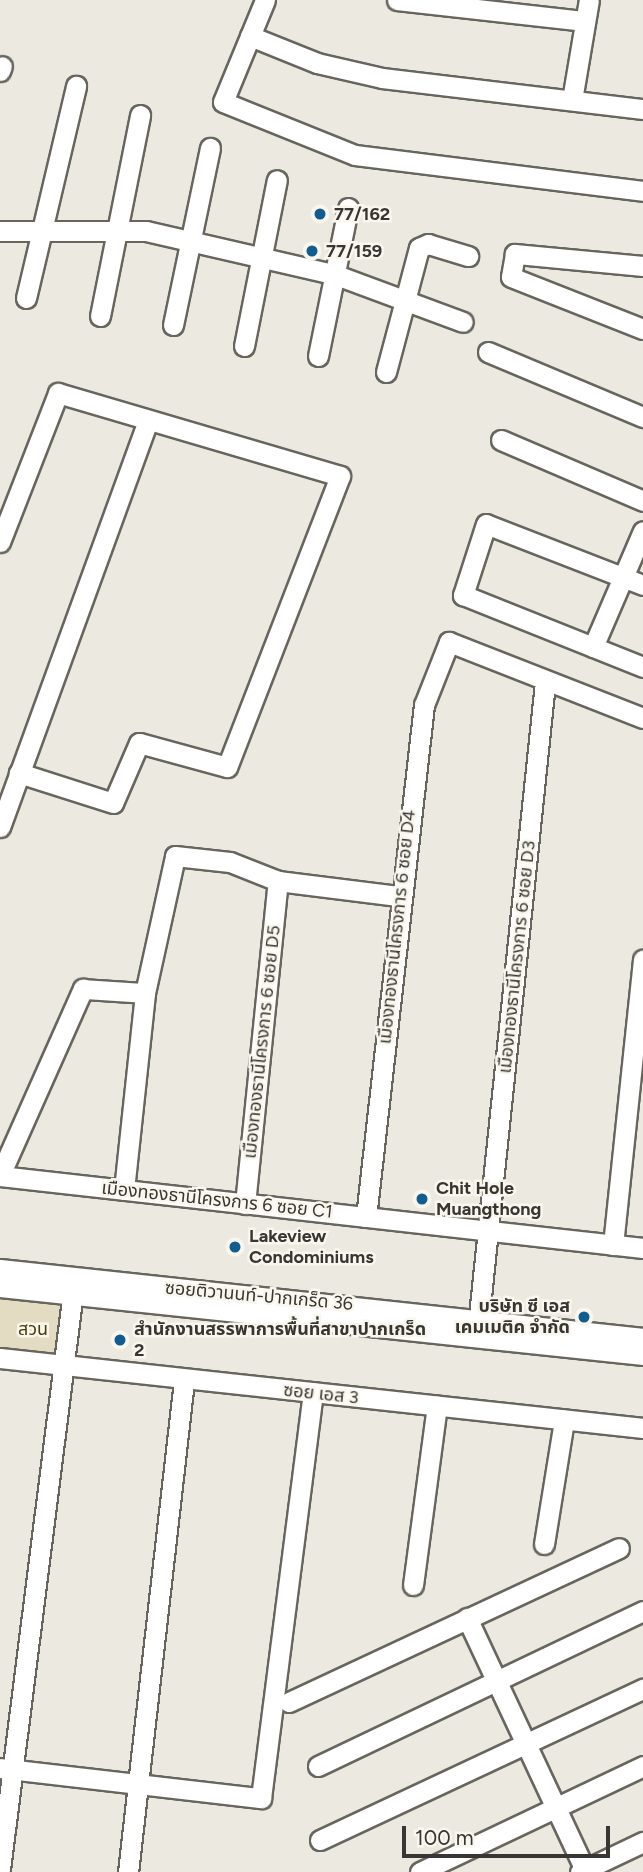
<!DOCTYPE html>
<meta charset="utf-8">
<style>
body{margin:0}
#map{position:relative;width:643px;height:1872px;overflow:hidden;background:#ebe9e0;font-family:Figtree,"Noto Sans Thai",sans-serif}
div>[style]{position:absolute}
.green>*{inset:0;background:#e3dcc2;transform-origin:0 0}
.roads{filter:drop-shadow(2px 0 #67655d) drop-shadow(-2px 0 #67655d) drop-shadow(0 2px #67655d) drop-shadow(0 -2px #67655d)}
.minor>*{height:19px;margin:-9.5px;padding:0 9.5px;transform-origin:9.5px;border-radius:9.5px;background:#fff}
.dots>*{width:19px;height:19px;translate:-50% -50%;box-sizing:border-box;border:4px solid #f9f7ed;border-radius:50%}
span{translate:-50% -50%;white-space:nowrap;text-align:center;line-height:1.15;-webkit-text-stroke:5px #f9f7ed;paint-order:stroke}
.poi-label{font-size:18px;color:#373633;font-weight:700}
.left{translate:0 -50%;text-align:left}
.right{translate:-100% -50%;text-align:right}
.street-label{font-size:18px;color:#373633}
.park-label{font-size:18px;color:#483c08}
.scale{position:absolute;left:402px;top:1826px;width:208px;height:32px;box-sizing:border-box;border:4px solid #373633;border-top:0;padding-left:9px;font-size:21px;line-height:24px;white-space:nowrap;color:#373633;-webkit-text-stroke:5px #f9f7ed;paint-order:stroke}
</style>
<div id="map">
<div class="green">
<div style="left:0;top:1294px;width:70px;height:63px;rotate:6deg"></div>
</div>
<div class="roads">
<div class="minor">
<div style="left:265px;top:0;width:110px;rotate:112.4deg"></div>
<div style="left:223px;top:102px;width:142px;rotate:21.9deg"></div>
<div style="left:355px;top:155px;width:290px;rotate:7.1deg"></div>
<div style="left:397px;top:0;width:189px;rotate:6.4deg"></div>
<div style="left:250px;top:36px;width:72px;rotate:21.9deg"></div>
<div style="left:317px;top:63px;width:67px;rotate:13deg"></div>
<div style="left:382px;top:78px;width:263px;rotate:6.8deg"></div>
<div style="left:0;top:71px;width:5px;rotate:-68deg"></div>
<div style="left:572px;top:100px;width:101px;rotate:-80.4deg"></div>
<div style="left:0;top:231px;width:146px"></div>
<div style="left:146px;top:231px;width:195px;rotate:13deg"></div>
<div style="left:336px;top:275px;width:135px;rotate:20.3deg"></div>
<div style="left:643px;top:266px;width:129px;rotate:-174.6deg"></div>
<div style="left:515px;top:254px;width:23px;rotate:100deg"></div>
<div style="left:511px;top:277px;width:142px;rotate:21.5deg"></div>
<div style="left:26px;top:298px;width:218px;rotate:-76.7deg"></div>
<div style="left:100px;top:316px;width:205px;rotate:-78.7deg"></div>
<div style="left:173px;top:325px;width:181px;rotate:-78.2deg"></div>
<div style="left:244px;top:346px;width:169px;rotate:-78.8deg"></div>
<div style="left:488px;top:352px;width:168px;rotate:22.8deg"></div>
<div style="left:318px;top:356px;width:151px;rotate:-78.5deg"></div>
<div style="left:386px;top:372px;width:128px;rotate:-75.1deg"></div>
<div style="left:419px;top:248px;width:10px;rotate:-24deg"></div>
<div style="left:428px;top:244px;width:42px;rotate:16.7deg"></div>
<div style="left:501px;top:440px;width:155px;rotate:23.2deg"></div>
<div style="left:0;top:542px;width:160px;rotate:-68.7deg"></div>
<div style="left:58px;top:393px;width:294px;rotate:16.4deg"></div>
<div style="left:340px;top:476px;width:312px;rotate:111.2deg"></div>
<div style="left:227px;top:767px;width:91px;rotate:-164.7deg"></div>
<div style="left:139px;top:743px;width:65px;rotate:113.4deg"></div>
<div style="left:113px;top:803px;width:99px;rotate:-162.3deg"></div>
<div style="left:643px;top:585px;width:168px;rotate:-158.8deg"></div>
<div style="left:486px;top:524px;width:75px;rotate:107.9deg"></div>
<div style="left:463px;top:595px;width:194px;rotate:21.8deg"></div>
<div style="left:593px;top:647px;width:126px;rotate:-66.7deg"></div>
<div style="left:0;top:827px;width:433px;rotate:-70deg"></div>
<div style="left:0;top:1175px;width:204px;rotate:-66deg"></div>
<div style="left:83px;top:989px;width:62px;rotate:3.7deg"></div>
<div style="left:0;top:1176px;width:647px;rotate:6.39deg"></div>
<div style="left:124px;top:1190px;width:198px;rotate:-83.9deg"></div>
<div style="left:145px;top:993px;width:140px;rotate:-77.6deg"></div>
<div style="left:175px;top:856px;width:55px;rotate:6.2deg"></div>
<div style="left:230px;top:862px;width:52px;rotate:21.6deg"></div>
<div style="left:278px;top:881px;width:121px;rotate:7.1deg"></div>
<div style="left:245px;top:1204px;width:325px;rotate:-84.2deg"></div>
<div style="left:366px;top:1217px;width:515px;rotate:-83.54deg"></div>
<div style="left:424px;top:705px;width:68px;rotate:-68.4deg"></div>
<div style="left:449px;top:642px;width:208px;rotate:21.4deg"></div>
<div style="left:613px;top:1245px;width:287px;rotate:-84deg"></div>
<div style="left:0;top:1269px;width:647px;rotate:6.12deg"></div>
<div style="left:0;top:1287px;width:647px;rotate:6.04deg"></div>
<div style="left:477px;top:1335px;width:656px;rotate:-84.05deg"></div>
<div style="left:0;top:1358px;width:647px;rotate:6.21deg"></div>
<div style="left:544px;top:1544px;width:126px;rotate:-80.8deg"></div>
<div style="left:413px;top:1585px;width:181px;rotate:-82.4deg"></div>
<div style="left:467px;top:1618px;width:280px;rotate:64.9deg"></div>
<div style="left:289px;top:1702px;width:364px;rotate:-25deg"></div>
<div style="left:318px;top:1766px;width:360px;rotate:-25.5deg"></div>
<div style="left:0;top:1768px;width:263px;rotate:6.6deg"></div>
<div style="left:261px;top:1798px;width:409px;rotate:-82.7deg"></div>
<div style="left:320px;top:1840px;width:357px;rotate:-25.1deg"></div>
<div style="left:0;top:1869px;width:591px;rotate:-82.8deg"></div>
<div style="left:128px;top:1872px;width:495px;rotate:-83.5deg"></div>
<div style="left:420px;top:1872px;width:247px;rotate:-25.4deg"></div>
<div style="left:580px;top:1872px;width:70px;rotate:-25.5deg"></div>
</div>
</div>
<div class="dots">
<div style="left:320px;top:214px;background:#125c8f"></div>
<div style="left:312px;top:251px;background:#125c8f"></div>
<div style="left:422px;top:1199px;background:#125c8f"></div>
<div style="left:235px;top:1247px;background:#125c8f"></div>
<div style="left:584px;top:1317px;background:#125c8f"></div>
<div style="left:120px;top:1340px;background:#125c8f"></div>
</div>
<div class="poi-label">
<span class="left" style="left:334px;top:214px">77/162</span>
<span class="left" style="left:326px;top:251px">77/159</span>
<span class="left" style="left:436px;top:1199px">Chit Hole<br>Muangthong</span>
<span class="left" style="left:249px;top:1247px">Lakeview<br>Condominiums</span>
<span class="right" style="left:570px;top:1317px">บริษัท ซี เอส<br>เคมเมติค จำกัด</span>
<span class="left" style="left:134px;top:1340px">สำนักงานสรรพาการพื้นที่สาขาปากเกร็ด<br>2</span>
</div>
<div class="street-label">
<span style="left:397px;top:927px;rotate:-84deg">เมืองทองธานีโครงการ 6 ซอย D4</span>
<span style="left:517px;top:957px;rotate:-84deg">เมืองทองธานีโครงการ 6 ซอย D3</span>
<span style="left:262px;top:1042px;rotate:-84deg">เมืองทองธานีโครงการ 6 ซอย D5</span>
<span style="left:217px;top:1200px;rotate:6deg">เมืองทองธานีโครงการ 6 ซอย C1</span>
<span style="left:259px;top:1296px;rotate:5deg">ซอยติวานนท์-ปากเกร็ด 36</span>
<span style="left:321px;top:1394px;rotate:6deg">ซอย เอส 3</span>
</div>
<div class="park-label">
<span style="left:33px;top:1329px">สวน</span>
</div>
<div class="scale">100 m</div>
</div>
